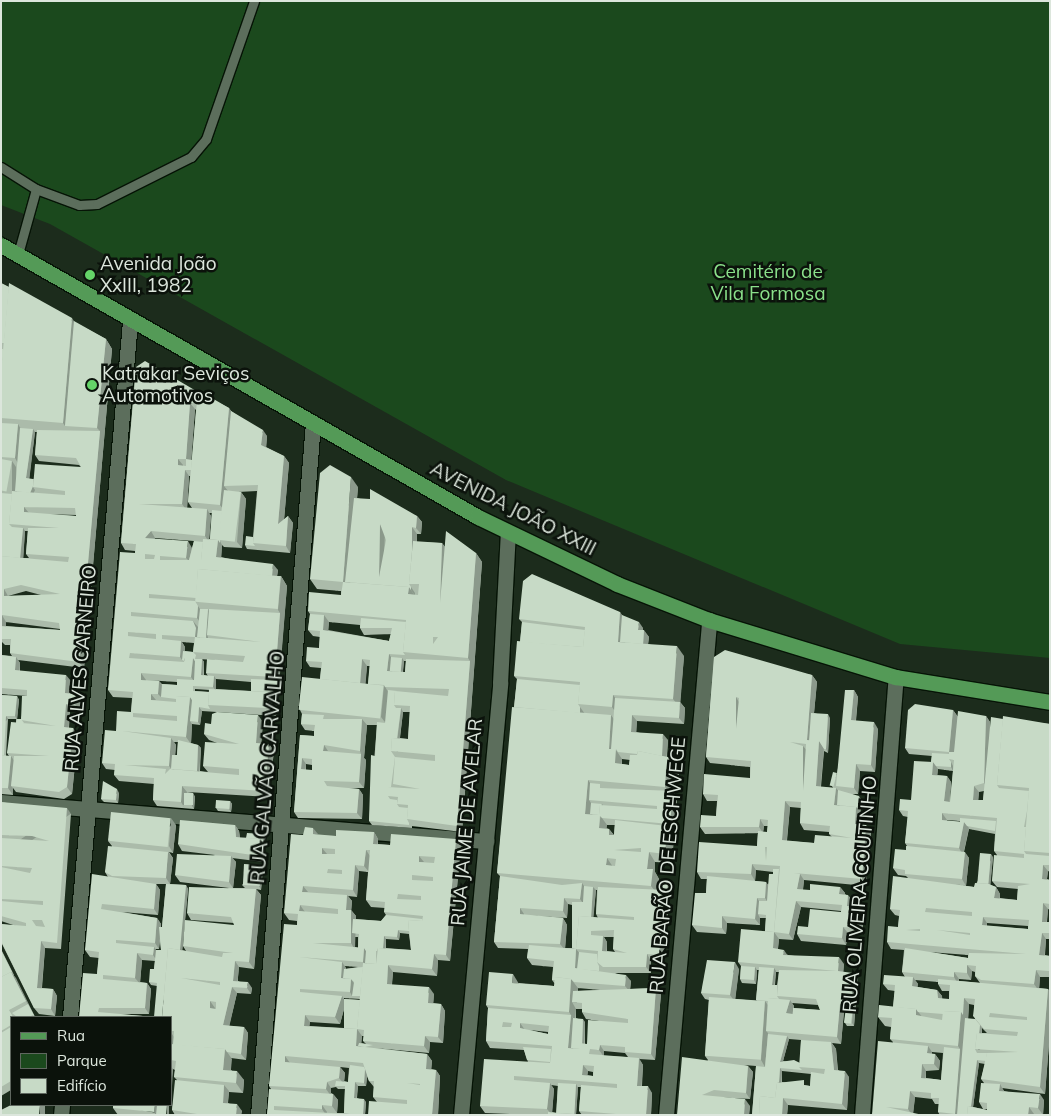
<!DOCTYPE html>
<meta charset="utf-8">
<style>
body{margin:0}
#map{position:relative;width:1051px;height:1116px;overflow:hidden;background:#1c2c1c;font-family:Mulish,sans-serif}
div>[style]{position:absolute}
.green>*{inset:0;background:#1b491d}
.roads{filter:drop-shadow(1px 0 #061406) drop-shadow(-1px 0 #061406) drop-shadow(0 1px #061406) drop-shadow(0 -1px #061406)}
.lane>*{height:9px;margin:-4.5px;padding:0 4.5px;transform-origin:4.5px;border-radius:4.5px;background:#5c6e5c}
.street>*{height:15px;margin:-7.5px;padding:0 7.5px;transform-origin:7.5px;border-radius:7.5px;background:#5c6e5c}
.primary>*{height:15px;margin:-7.5px;padding:0 7.5px;transform-origin:7.5px;border-radius:7.5px;background:#549a57}
.wall>*{inset:0;background:#abbbaa}
.shaded-wall>*{inset:0;background:#8b998b;transform-origin:0 0}
.building>*{inset:0;background:#c7dac6;transform-origin:0 0}
.dots>*{width:14px;height:14px;translate:-50% -50%;box-sizing:border-box;border:2px solid #0b120b;border-radius:50%}
span{translate:-50% -50%;white-space:nowrap;text-align:center;line-height:1.15;-webkit-text-stroke:5px #0b120b;paint-order:stroke}
.poi-label{font-size:19px;color:#dce6dc}
.left{translate:0 -50%;text-align:left}
.park-label{font-size:19px;color:#8ae08a}
.street-label{font-size:19px;color:#dce6dc}
.frame{position:absolute;inset:0;border:2px solid #dce6dc;pointer-events:none}
.legend{position:absolute;left:10px;top:1016px;width:162px;height:90px;box-sizing:border-box;background:#0b120b;border:1px solid #5f675f;margin:0;padding:6px 9px;list-style:none;font-size:15px;color:#dce6dc}
.legend li{display:flex;align-items:center;gap:10px;height:25px}
.legend b{width:25px;border:1px solid #5f675f}
</style>
<div id="map">
<div class="green">
<div style="clip-path:polygon(1px 1px,1050px 1px,1050px 658px,900px 644px,506px 480px,50px 224px,1px 205px)"></div>
</div>
<div class="roads">
<div class="lane">
<div style="left:1px;top:167px;width:41px;rotate:32.2deg"></div>
<div style="left:36px;top:189px;width:46px;rotate:20.4deg"></div>
<div style="left:79px;top:205px;width:18px;rotate:-3deg"></div>
<div style="left:97px;top:204px;width:105px;rotate:-26.6deg"></div>
<div style="left:191px;top:157px;width:23px;rotate:-50deg"></div>
<div style="left:206px;top:139px;width:146px;rotate:-70.8deg"></div>
<div style="left:18px;top:254px;width:67px;rotate:-74.5deg"></div>
</div>
<div class="street">
<div style="left:1px;top:802px;width:487px;rotate:4.6deg"></div>
<div style="left:70px;top:1017px;width:698px;rotate:-85.07deg"></div>
<div style="left:61px;top:1115px;width:10px;rotate:-84deg"></div>
<div style="left:258px;top:1115px;width:694px;rotate:-85.46deg"></div>
<div style="left:461px;top:1115px;width:434px;rotate:-84.8deg"></div>
<div style="left:500px;top:683px;width:151px;rotate:-87deg"></div>
<div style="left:666px;top:1115px;width:497px;rotate:-85deg"></div>
<div style="left:862px;top:1115px;width:439px;rotate:-85.6deg"></div>
</div>
<div class="primary">
<div style="left:1px;top:245px;width:549px;rotate:29.69deg"></div>
<div style="left:478px;top:517px;width:154px;rotate:25.7deg"></div>
<div style="left:617px;top:584px;width:99px;rotate:21.4deg"></div>
<div style="left:709px;top:620px;width:195px;rotate:17deg"></div>
<div style="left:896px;top:677px;width:156px;rotate:9.2deg"></div>
</div>
</div>
<div class="wall">
<div style="clip-path:polygon(evenodd,1px 283px,106px 339px,112px 349px,84px 668px,18px 660px,20px 663px,20px 671px,71px 681px,70px 694px,81px 701px,80px 711px,70px 710px,69px 728px,73px 728px,78px 735px,72px 794px,64px 799px,16px 792px,13px 788px,13px 795px,1px 794px,1px 695px,17px 696px,19px 700px,17px 719px,21px 719px,27px 696px,1px 694px,1px 655px,12px 656px,10px 653px,10px 645px,5px 645px,1px 641px,1px 283px,35px 432px,37px 432px,35px 455px,39px 461px,79px 465px,81px 467px,33px 479px,29px 479px,35px 432px,1px 283px,42px 514px,76px 515px,76px 516px,42px 514px,1px 283px,25px 531px,28px 531px,26px 554px,29px 558px,23px 558px,25px 531px,1px 283px,26px 591px,41px 595px,8px 596px,26px 591px,1px 283px,6px 622px,60px 629px,60px 630px,6px 626px,6px 622px,1px 283px,8px 719px,16px 719px,16px 723px,7px 753px,9px 756px,6px 756px,8px 719px)"></div>
<div style="clip-path:polygon(evenodd,136px 367px,198px 392px,229px 408px,231px 411px,267px 436px,266px 447px,284px 456px,289px 463px,284px 520px,288px 516px,293px 523px,290px 553px,247px 549px,245px 545px,253px 537px,257px 491px,238px 492px,241px 492px,246px 499px,242px 548px,224px 547px,222px 545px,221px 557px,278px 570px,277px 576px,281px 576px,287px 586px,276px 716px,202px 711px,200px 725px,192px 724px,191px 743px,198px 745px,201px 748px,200px 771px,208px 772px,203px 766px,217px 743px,209px 740px,204px 734px,211px 724px,263px 722px,261px 743px,269px 744px,274px 750px,269px 797px,187px 792px,193px 793px,195px 797px,194px 809px,157px 806px,153px 800px,154px 784px,119px 781px,114px 775px,115px 770px,106px 769px,102px 763px,116px 731px,131px 712px,132px 698px,113px 697px,108px 690px,135px 553px,135px 551px,125px 550px,121px 543px,136px 367px,195px 409px,196px 410px,192px 460px,191px 460px,195px 409px,136px 367px,189px 476px,190px 476px,188px 502px,192px 508px,187px 508px,189px 476px,136px 367px,209px 513px,212px 513px,210px 539px,209px 539px,211px 516px,209px 513px,136px 367px,155px 538px,194px 541px,192px 548px,154px 539px,155px 538px,136px 367px,182px 642px,194px 643px,193px 652px,185px 651px,185px 647px,182px 642px,136px 367px,198px 659px,216px 660px,206px 673px,208px 676px,204px 675px,204px 662px,202px 659px,198px 659px,136px 367px,216px 679px,251px 682px,251px 691px,216px 689px,216px 679px,136px 367px,146px 680px,177px 682px,177px 685px,162px 684px,159px 681px,146px 680px,136px 367px,195px 689px,209px 690px,209px 692px,195px 691px,195px 689px,136px 367px,174px 742px,178px 742px,177px 755px,175px 755px,176px 745px,174px 742px)"></div>
<div style="clip-path:polygon(evenodd,358px 487px,357px 498px,417px 516px,422px 522px,421px 534px,417px 534px,417px 542px,442px 543px,445px 547px,476px 553px,482px 562px,462px 832px,412px 826px,412px 828px,372px 825px,369px 821px,377px 725px,367px 725px,364px 758px,366px 760px,364px 788px,348px 788px,359px 789px,363px 795px,362px 819px,298px 818px,294px 812px,300px 735px,314px 736px,314px 731px,305px 730px,301px 724px,302px 714px,300px 710px,320px 679px,321px 668px,310px 667px,306px 661px,319px 648px,320px 637px,313px 636px,308px 630px,310px 614px,308px 611px,341px 595px,341px 591px,317px 589px,310px 579px,358px 487px,329px 622px,360px 625px,360px 628px,364px 635px,391px 634px,389px 641px,328px 630px,329px 622px,358px 487px,404px 661px,406px 661px,405px 672px,403px 672px,404px 661px,358px 487px,367px 666px,370px 666px,368px 684px,365px 684px,367px 666px,358px 487px,403px 712px,410px 712px,408px 739px,400px 738px,403px 712px,358px 487px,306px 764px,312px 765px,312px 770px,306px 770px,306px 764px)"></div>
<div style="clip-path:polygon(evenodd,620px 612px,622px 616px,643px 628px,643px 630px,649px 637px,648px 644px,684px 656px,680px 702px,685px 708px,684px 724px,637px 721px,636px 732px,668px 740px,667px 757px,680px 768px,678px 779px,673px 779px,672px 791px,677px 797px,675px 830px,670px 830px,674px 835px,672px 863px,655px 862px,655px 872px,659px 879px,659px 890px,668px 881px,670px 884px,664px 962px,651px 961px,651px 973px,615px 973px,631px 981px,630px 989px,656px 988px,661px 994px,655px 1060px,639px 1059px,643px 1065px,642px 1086px,652px 1093px,651px 1115px,582px 1115px,579px 1111px,581px 1087px,578px 1087px,576px 1114px,580px 1115px,535px 1115px,485px 1113px,480px 1106px,528px 1062px,524px 1050px,490px 1048px,486px 1041px,488px 1008px,486px 1005px,519px 983px,554px 986px,555px 984px,552px 980px,553px 967px,532px 965px,527px 958px,528px 949px,498px 948px,494px 942px,500px 876px,497px 873px,517px 679px,514px 676px,520px 642px,522px 622px,519px 619px,620px 612px,622px 759px,630px 760px,629px 765px,622px 764px,622px 759px,620px 612px,607px 825px,615px 825px,614px 835px,609px 829px,606px 828px,607px 825px,620px 612px,596px 890px,597px 890px,596px 914px,598px 918px,593px 917px,596px 890px,620px 612px,568px 904px,572px 905px,572px 948px,565px 948px,567px 925px,563px 918px,524px 915px,567px 918px,568px 904px,620px 612px,604px 937px,614px 937px,613px 949px,615px 952px,607px 951px,607px 942px,604px 937px,620px 612px,578px 988px,600px 990px,578px 991px,578px 988px,620px 612px,576px 1009px,582px 1009px,582px 1012px,586px 1019px,599px 1021px,587px 1044px,585px 1044px,585px 1022px,576px 1018px,576px 1009px,620px 612px,529px 1030px,548px 1032px,548px 1034px,529px 1030px,620px 612px,604px 1051px,625px 1053px,628px 1057px,604px 1056px,604px 1051px,620px 612px,588px 1071px,593px 1072px,593px 1076px,587px 1075px,588px 1071px,620px 612px,551px 1085px,558px 1086px,556px 1113px,552px 1112px,554px 1089px,551px 1085px)"></div>
<div style="clip-path:polygon(evenodd,714px 657px,812px 675px,817px 682px,814px 713px,830px 718px,828px 753px,824px 751px,821px 787px,833px 788px,832px 786px,837px 773px,854px 690px,858px 697px,856px 721px,878px 729px,875px 772px,860px 771px,858px 794px,852px 794px,861px 799px,860px 825px,866px 825px,871px 832px,866px 886px,804px 880px,803px 890px,810px 890px,840px 887px,845px 893px,845px 894px,853px 901px,852px 906px,859px 907px,864px 913px,862px 934px,848px 933px,846px 945px,801px 941px,797px 934px,808px 927px,841px 912px,841px 911px,801px 907px,793px 940px,779px 939px,778px 949px,788px 955px,844px 964px,843px 972px,858px 979px,854px 1026px,847px 1026px,845px 1023px,846px 1011px,844px 1011px,841px 1044px,832px 1043px,836px 1049px,838px 1070px,849px 1077px,847px 1110px,788px 1105px,787px 1115px,752px 1115px,756px 1066px,744px 1065px,748px 1066px,753px 1072px,750px 1099px,718px 1097px,750px 1106px,749px 1115px,677px 1115px,708px 1060px,705px 1056px,709px 1000px,705px 999px,701px 993px,739px 969px,735px 999px,757px 1001px,756px 1000px,759px 970px,757px 970px,756px 984px,742px 983px,740px 979px,741px 966px,738px 962px,765px 931px,766px 918px,760px 918px,760px 925px,727px 923px,726px 934px,697px 932px,692px 925px,706px 893px,707px 879px,701px 879px,697px 872px,757px 846px,758px 833px,705px 834px,700px 827px,716px 816px,717px 801px,707px 801px,703px 794px,750px 778px,750px 767px,710px 763px,706px 757px,714px 657px,790px 807px,801px 808px,800px 823px,804px 830px,829px 832px,829px 834px,832px 837px,814px 843px,787px 841px,790px 807px,714px 657px,764px 826px,768px 826px,767px 832px,763px 832px,764px 826px,714px 657px,756px 870px,773px 872px,773px 874px,768px 885px,766px 882px,755px 881px,756px 870px,714px 657px,776px 972px,779px 972px,777px 985px,775px 985px,776px 972px,714px 657px,792px 1003px,818px 1005px,820px 1010px,794px 1008px,794px 1006px,792px 1003px,714px 657px,789px 1039px,801px 1040px,800px 1063px,783px 1061px,789px 1039px,714px 657px,782px 1071px,811px 1074px,810px 1086px,782px 1082px,782px 1071px)"></div>
<div style="clip-path:polygon(evenodd,953px 710px,958px 717px,986px 716px,990px 722px,990px 729px,1003px 719px,1050px 724px,1050px 872px,1048px 871px,1047px 879px,1050px 880px,1050px 910px,1048px 909px,1047px 922px,1050px 922px,1050px 939px,1046px 939px,1045px 955px,1050px 956px,1050px 977px,1040px 977px,1039px 988px,1048px 989px,1050px 992px,1050px 1031px,1045px 1094px,1002px 1088px,1004px 1091px,1044px 1100px,1043px 1115px,1034px 1114px,1034px 1115px,940px 1115px,938px 1112px,939px 1104px,935px 1104px,932px 1099px,915px 1097px,913px 1113px,872px 1115px,893px 1042px,890px 1039px,891px 1027px,885px 1026px,878px 1017px,893px 1007px,895px 991px,888px 990px,883px 984px,905px 977px,902px 972px,904px 950px,891px 949px,887px 942px,898px 927px,899px 916px,895px 915px,890px 909px,908px 878px,906px 876px,898px 875px,893px 868px,906px 850px,907px 846px,905px 843px,908px 817px,903px 816px,899px 810px,911px 800px,931px 762px,932px 756px,909px 754px,905px 748px,953px 710px,938px 769px,953px 771px,950px 802px,951px 782px,947px 776px,937px 775px,938px 769px,953px 710px,984px 791px,983px 800px,978px 800px,979px 792px,984px 791px,953px 710px,947px 820px,960px 821px,960px 822px,947px 821px,947px 820px,953px 710px,969px 829px,995px 834px,994px 851px,997px 855px,992px 881px,997px 887px,1018px 889px,1017px 900px,1000px 898px,1000px 894px,996px 887px,990px 885px,993px 857px,974px 887px,953px 884px,966px 886px,969px 858px,964px 852px,969px 829px,953px 710px,987px 923px,1028px 926px,1028px 929px,987px 926px,987px 923px,953px 710px,929px 952px,968px 955px,968px 958px,929px 952px,953px 710px,972px 971px,975px 972px,975px 976px,980px 983px,959px 981px,959px 979px,971px 980px,972px 971px,953px 710px,915px 980px,938px 982px,938px 984px,942px 991px,949px 991px,949px 999px,942px 999px,942px 996px,937px 990px,917px 987px,918px 984px,915px 980px,953px 710px,969px 1004px,974px 1005px,975px 1019px,968px 1019px,969px 1004px,953px 710px,982px 1028px,987px 1033px,982px 1033px,982px 1028px,953px 710px,932px 1052px,943px 1053px,941px 1080px,926px 1078px,926px 1071px,939px 1070px,940px 1061px,935px 1054px,932px 1054px,932px 1052px,953px 710px,979px 1063px,985px 1064px,981px 1079px,984px 1083px,979px 1102px,983px 1109px,987px 1109px,987px 1110px,973px 1107px,979px 1063px)"></div>
<div style="clip-path:polygon(119px 793px,118px 803px,104px 802px,101px 799px)"></div>
<div style="clip-path:polygon(230px 801px,232px 804px,231px 812px,218px 811px,216px 808px)"></div>
<div style="clip-path:polygon(1px 802px,71px 814px,61px 949px,45px 948px,42px 988px,53px 989px,57px 996px,55px 1016px,39px 1014px,34px 1008px,2px 944px,1px 943px,1px 924px,16px 926px,1px 921px)"></div>
<div style="clip-path:polygon(evenodd,176px 825px,173px 853px,169px 852px,173px 858px,170px 884px,186px 885px,188px 889px,182px 950px,186px 951px,183px 946px,234px 925px,234px 923px,191px 920px,187px 913px,229px 888px,180px 882px,175px 875px,215px 855px,182px 851px,178px 844px,235px 825px,239px 831px,240px 838px,266px 837px,264px 862px,232px 858px,236px 862px,233px 888px,245px 888px,242px 885px,261px 865px,263px 869px,261px 890px,256px 889px,261px 895px,254px 969px,239px 967px,238px 977px,238px 981px,252px 988px,251px 994px,237px 993px,229px 1026px,244px 1027px,248px 1033px,246px 1060px,231px 1058px,231px 1070px,244px 1080px,243px 1093px,229px 1092px,228px 1103px,242px 1111px,241px 1115px,175px 1115px,172px 1110px,177px 1080px,174px 1077px,175px 1070px,173px 1069px,171px 1086px,171px 1017px,157px 986px,151px 985px,149px 982px,154px 969px,155px 961px,142px 960px,140px 982px,147px 983px,151px 989px,149px 1014px,119px 1014px,143px 1016px,143px 1017px,79px 1017px,97px 974px,99px 958px,90px 957px,85px 950px,108px 877px,105px 872px,112px 846px,108px 841px,176px 825px,154px 884px,166px 884px,162px 927px,161px 927px,161px 924px,157px 918px,122px 912px,158px 915px,160px 890px,156px 884px,154px 884px,176px 825px,160px 941px,161px 950px,156px 950px,155px 949px,159px 949px,160px 941px)"></div>
<div style="clip-path:polygon(evenodd,374px 832px,378px 839px,378px 844px,390px 845px,456px 839px,461px 845px,450px 961px,438px 960px,437px 976px,393px 972px,392px 985px,434px 994px,433px 1003px,441px 1004px,445px 1011px,443px 1043px,430px 1042px,429px 1053px,374px 1048px,427px 1054px,432px 1061px,431px 1069px,436px 1070px,440px 1076px,438px 1115px,377px 1102px,373px 1097px,374px 1087px,369px 1081px,367px 1076px,366px 1086px,358px 1086px,357px 1098px,366px 1102px,365px 1115px,267px 1115px,271px 1089px,269px 1086px,297px 925px,297px 921px,289px 920px,284px 913px,303px 835px,336px 836px,374px 832px,359px 871px,368px 872px,366px 900px,371px 907px,385px 908px,384px 912px,386px 915px,381px 921px,356px 919px,356px 916px,351px 910px,352px 901px,348px 896px,357px 897px,359px 871px,374px 832px,400px 933px,409px 934px,411px 950px,386px 948px,386px 939px,399px 940px,400px 933px,374px 832px,355px 937px,358px 937px,358px 948px,355px 947px,355px 937px,374px 832px,345px 966px,358px 967px,346px 969px,345px 966px,374px 832px,344px 998px,360px 999px,360px 1000px,344px 999px,344px 998px,374px 832px,344px 1009px,344px 1028px,309px 1026px,310px 1022px,340px 1024px,344px 1009px,374px 832px,362px 1036px,364px 1036px,363px 1041px,366px 1044px,361px 1043px,362px 1036px,374px 832px,340px 1067px,349px 1068px,348px 1082px,344px 1081px,345px 1073px,340px 1067px,374px 832px,336px 1087px,338px 1089px,345px 1089px,344px 1113px,337px 1113px,338px 1100px,333px 1094px,331px 1093px,331px 1088px,336px 1087px)"></div>
<div style="clip-path:polygon(1px 949px,14px 975px,14px 976px,35px 1017px,15px 1017px,14px 1016px,11px 1017px,11px 1090px,1px 1096px,1px 1000px,2px 1000px)"></div>
<div style="clip-path:polygon(113px 1105px,168px 1115px,118px 1115px,113px 1108px)"></div>
</div>
<div class="shaded-wall">
<div style="clip-path:polygon(72px 318px,80px 331px,65px 426px,63px 423px)"></div>
<div style="clip-path:polygon(106px 339px,112px 349px,84px 668px,79px 662px,100px 431px,97px 428px)"></div>
<div style="clip-path:polygon(190px 403px,195px 409px,191px 466px,186px 459px)"></div>
<div style="clip-path:polygon(229px 408px,236px 418px,224px 486px,229px 492px,227px 514px,220px 505px)"></div>
<div style="clip-path:polygon(18px 424px,22px 431px,19px 465px,15px 458px)"></div>
<div style="clip-path:polygon(33px 429px,35px 432px,29px 482px,26px 478px)"></div>
<div style="clip-path:polygon(263px 430px,267px 436px,266px 451px,261px 445px)"></div>
<div style="clip-path:polygon(284px 456px,289px 463px,283px 531px,278px 524px)"></div>
<div style="clip-path:polygon(178px 459px,183px 465px,183px 472px,178px 465px)"></div>
<div style="clip-path:polygon(12px 461px,16px 467px,17px 495px,12px 491px)"></div>
<div style="clip-path:polygon(185px 470px,189px 476px,187px 511px,182px 504px)"></div>
<div style="clip-path:polygon(351px 477px,358px 487px,350px 585px,343px 582px)"></div>
<div style="clip-path:polygon(36px 479px,33px 487px,35px 490px,31px 499px,29px 496px)"></div>
<div style="clip-path:polygon(241px 492px,246px 499px,242px 548px,237px 542px)"></div>
<div style="clip-path:polygon(24px 507px,29px 513px,24px 512px)"></div>
<div style="clip-path:polygon(207px 509px,211px 516px,209px 542px,205px 536px)"></div>
<div style="clip-path:polygon(288px 516px,293px 523px,290px 553px,286px 546px)"></div>
<div style="clip-path:polygon(417px 516px,422px 522px,421px 534px,416px 528px)"></div>
<div style="clip-path:polygon(380px 524px,385px 531px,383px 583px,379px 577px)"></div>
<div style="clip-path:polygon(412px 527px,417px 534px,416px 584px,411px 584px)"></div>
<div style="clip-path:polygon(23px 528px,25px 531px,23px 564px,20px 560px)"></div>
<div style="clip-path:polygon(151px 531px,155px 538px,150px 545px,145px 538px)"></div>
<div style="clip-path:polygon(218px 540px,220px 541px,222px 545px,221px 563px,216px 557px)"></div>
<div style="clip-path:polygon(188px 541px,192px 548px,189px 561px,186px 558px)"></div>
<div style="clip-path:polygon(442px 543px,449px 553px,440px 603px)"></div>
<div style="clip-path:polygon(476px 553px,482px 562px,462px 832px,457px 826px,470px 661px,468px 658px)"></div>
<div style="clip-path:polygon(273px 564px,278px 570px,276px 585px,272px 578px)"></div>
<div style="clip-path:polygon(281px 576px,287px 586px,278px 699px,276px 696px,277px 680px,275px 677px,280px 613px,278px 610px)"></div>
<div style="clip-path:polygon(409px 587px,415px 596px,408px 594px)"></div>
<div style="clip-path:polygon(411px 587px,415px 593px,415px 596px,411px 590px)"></div>
<div style="clip-path:polygon(4px 589px,8px 596px,8px 603px,4px 596px)"></div>
<div style="clip-path:polygon(198px 606px,202px 612px,201px 624px,197px 618px)"></div>
<div style="clip-path:polygon(208px 609px,210px 613px,207px 635px,208px 637px,208px 644px,205px 641px)"></div>
<div style="clip-path:polygon(620px 612px,627px 622px,625px 645px,618px 642px)"></div>
<div style="clip-path:polygon(2px 615px,6px 622px,6px 632px,1px 626px)"></div>
<div style="clip-path:polygon(324px 615px,329px 622px,328px 636px,323px 630px)"></div>
<div style="clip-path:polygon(193px 621px,198px 627px,200px 634px,200px 641px,195px 637px)"></div>
<div style="clip-path:polygon(639px 622px,643px 628px,643px 636px,638px 630px)"></div>
<div style="clip-path:polygon(644px 630px,649px 637px,647px 653px,643px 647px)"></div>
<div style="clip-path:polygon(181px 641px,185px 647px,185px 661px,182px 660px,180px 657px)"></div>
<div style="clip-path:polygon(677px 646px,684px 656px,680px 708px,673px 699px)"></div>
<div style="clip-path:polygon(389px 654px,393px 660px,392px 674px,387px 671px)"></div>
<div style="clip-path:polygon(16px 657px,20px 663px,19px 677px,15px 670px)"></div>
<div style="clip-path:polygon(193px 658px,197px 665px,196px 684px,191px 677px)"></div>
<div style="clip-path:polygon(402px 658px,404px 661px,402px 678px,400px 675px)"></div>
<div style="clip-path:polygon(202px 659px,204px 662px,203px 678px,201px 675px)"></div>
<div style="clip-path:polygon(362px 659px,367px 666px,365px 692px,360px 686px)"></div>
<div style="clip-path:polygon(141px 673px,146px 680px,145px 686px,141px 680px)"></div>
<div style="clip-path:polygon(66px 675px,71px 681px,70px 700px,65px 693px)"></div>
<div style="clip-path:polygon(812px 675px,817px 682px,811px 744px,807px 740px)"></div>
<div style="clip-path:polygon(214px 676px,216px 679px,216px 691px,213px 687px)"></div>
<div style="clip-path:polygon(159px 681px,164px 688px,161px 697px,158px 694px)"></div>
<div style="clip-path:polygon(384px 685px,390px 695px,388px 726px,381px 717px)"></div>
<div style="clip-path:polygon(854px 690px,858px 697px,855px 727px,851px 720px)"></div>
<div style="clip-path:polygon(273px 692px,278px 699px,276px 716px,272px 710px)"></div>
<div style="clip-path:polygon(76px 694px,81px 701px,80px 711px,75px 704px)"></div>
<div style="clip-path:polygon(151px 694px,156px 700px,151px 700px)"></div>
<div style="clip-path:polygon(613px 695px,620px 704px,619px 717px,612px 707px)"></div>
<div style="clip-path:polygon(17px 696px,19px 700px,17px 720px,15px 716px)"></div>
<div style="clip-path:polygon(190px 697px,194px 703px,190px 721px,192px 724px,191px 744px,186px 737px)"></div>
<div style="clip-path:polygon(736px 697px,740px 704px,736px 729px)"></div>
<div style="clip-path:polygon(680px 702px,685px 708px,684px 724px,679px 718px)"></div>
<div style="clip-path:polygon(66px 704px,70px 710px,68px 734px,64px 727px)"></div>
<div style="clip-path:polygon(199px 707px,202px 711px,200px 725px,198px 722px)"></div>
<div style="clip-path:polygon(580px 707px,585px 714px,580px 715px)"></div>
<div style="clip-path:polygon(401px 708px,403px 712px,398px 752px,396px 751px)"></div>
<div style="clip-path:polygon(953px 710px,958px 717px,954px 758px,949px 752px)"></div>
<div style="clip-path:polygon(828px 714px,830px 718px,828px 753px,826px 749px)"></div>
<div style="clip-path:polygon(258px 715px,263px 722px,261px 749px,256px 743px)"></div>
<div style="clip-path:polygon(611px 715px,618px 725px,616px 750px,622px 759px,621px 773px,615px 763px,609px 749px)"></div>
<div style="clip-path:polygon(632px 715px,637px 721px,636px 738px,631px 732px)"></div>
<div style="left:6px;top:716px;width:4px;height:42px;rotate:56deg"></div>
<div style="clip-path:polygon(986px 716px,990px 722px,988px 789px,984px 783px)"></div>
<div style="clip-path:polygon(362px 719px,367px 725px,364px 758px,366px 760px,364px 788px,359px 782px,361px 754px,360px 751px)"></div>
<div style="clip-path:polygon(874px 722px,878px 729px,875px 772px,871px 765px)"></div>
<div style="clip-path:polygon(73px 728px,78px 735px,72px 794px,67px 787px)"></div>
<div style="clip-path:polygon(663px 734px,668px 740px,666px 762px,662px 756px)"></div>
<div style="clip-path:polygon(171px 738px,176px 745px,174px 772px,169px 766px)"></div>
<div style="clip-path:polygon(819px 741px,824px 748px,820px 793px,816px 786px)"></div>
<div style="clip-path:polygon(269px 744px,274px 750px,269px 797px,265px 791px)"></div>
<div style="clip-path:polygon(198px 745px,201px 748px,199px 774px,197px 771px)"></div>
<div style="clip-path:polygon(324px 745px,328px 751px,323px 751px)"></div>
<div style="clip-path:polygon(803px 746px,808px 752px,803px 791px)"></div>
<div style="clip-path:polygon(11px 756px,15px 762px,11px 786px,13px 788px,13px 795px,8px 788px)"></div>
<div style="clip-path:polygon(302px 758px,306px 764px,305px 776px,301px 769px)"></div>
<div style="clip-path:polygon(673px 758px,680px 768px,678px 779px,672px 770px)"></div>
<div style="clip-path:polygon(933px 762px,938px 769px,937px 781px,932px 775px)"></div>
<div style="clip-path:polygon(951px 762px,953px 766px,953px 771px,951px 767px)"></div>
<div style="clip-path:polygon(856px 764px,860px 771px,858px 794px,854px 788px)"></div>
<div style="clip-path:polygon(666px 769px,673px 779px,671px 796px,665px 787px)"></div>
<div style="clip-path:polygon(947px 776px,951px 782px,949px 808px,944px 801px)"></div>
<div style="clip-path:polygon(588px 780px,595px 790px,589px 800px,593px 806px,592px 820px,585px 814px)"></div>
<div style="clip-path:polygon(182px 786px,187px 792px,186px 805px,183px 805px,185px 809px,181px 802px)"></div>
<div style="clip-path:polygon(974px 786px,979px 792px,978px 806px,973px 800px)"></div>
<div style="clip-path:polygon(836px 788px,841px 794px,839px 808px,834px 805px)"></div>
<div style="clip-path:polygon(117px 789px,119px 793px,118px 803px,116px 800px)"></div>
<div style="clip-path:polygon(359px 789px,363px 795px,362px 819px,357px 813px)"></div>
<div style="clip-path:polygon(673px 791px,677px 797px,675px 830px,670px 824px)"></div>
<div style="clip-path:polygon(193px 793px,195px 797px,194px 809px,192px 806px)"></div>
<div style="clip-path:polygon(859px 796px,861px 799px,859px 831px,855px 824px,856px 807px)"></div>
<div style="clip-path:polygon(230px 801px,232px 804px,231px 812px,229px 809px)"></div>
<div style="clip-path:polygon(785px 801px,790px 807px,786px 847px,782px 840px)"></div>
<div style="clip-path:polygon(602px 804px,604px 807px,602px 818px,607px 825px,606px 837px,599px 828px)"></div>
<div style="left:67px;top:808px;width:7px;height:135px;rotate:56deg"></div>
<div style="clip-path:polygon(942px 813px,947px 820px,946px 827px,942px 820px)"></div>
<div style="clip-path:polygon(171px 818px,176px 825px,173px 853px,169px 846px)"></div>
<div style="clip-path:polygon(760px 819px,764px 826px,763px 833px,759px 827px)"></div>
<div style="clip-path:polygon(964px 822px,969px 828px,963px 855px,959px 848px)"></div>
<div style="clip-path:polygon(235px 825px,239px 831px,241px 844px,236px 837px)"></div>
<div style="clip-path:polygon(866px 825px,871px 832px,866px 886px,862px 879px)"></div>
<div style="clip-path:polygon(667px 826px,674px 835px,672px 863px,665px 854px)"></div>
<div style="clip-path:polygon(313px 828px,318px 834px,313px 834px)"></div>
<div style="clip-path:polygon(609px 829px,616px 838px,609px 835px)"></div>
<div style="clip-path:polygon(374px 832px,378px 839px,377px 850px,373px 844px)"></div>
<div style="clip-path:polygon(264px 834px,266px 837px,265px 846px,263px 842px)"></div>
<div style="clip-path:polygon(260px 839px,265px 846px,264px 862px,259px 856px)"></div>
<div style="clip-path:polygon(456px 839px,461px 845px,450px 961px,446px 955px)"></div>
<div style="clip-path:polygon(322px 848px,327px 854px,322px 854px)"></div>
<div style="clip-path:polygon(366px 850px,370px 856px,369px 872px,364px 866px)"></div>
<div style="clip-path:polygon(168px 852px,173px 858px,170px 884px,166px 878px)"></div>
<div style="clip-path:polygon(649px 852px,655px 862px,655px 872px,659px 879px,658px 895px,651px 886px,647px 869px)"></div>
<div style="clip-path:polygon(965px 852px,969px 858px,966px 886px,962px 879px)"></div>
<div style="clip-path:polygon(991px 854px,993px 857px,990px 890px,988px 887px)"></div>
<div style="clip-path:polygon(231px 856px,236px 862px,233px 888px,229px 882px)"></div>
<div style="clip-path:polygon(419px 856px,424px 862px,419px 862px)"></div>
<div style="clip-path:polygon(607px 858px,613px 867px,606px 865px)"></div>
<div style="clip-path:polygon(752px 864px,756px 870px,755px 881px,751px 874px)"></div>
<div style="clip-path:polygon(261px 865px,263px 869px,261px 890px,259px 886px)"></div>
<div style="clip-path:polygon(355px 865px,359px 871px,357px 897px,353px 890px)"></div>
<div style="clip-path:polygon(1043px 865px,1048px 871px,1046px 885px,1042px 879px)"></div>
<div style="clip-path:polygon(800px 874px,804px 880px,802px 896px,797px 889px)"></div>
<div style="clip-path:polygon(668px 881px,670px 884px,664px 962px,659px 955px,665px 890px)"></div>
<div style="clip-path:polygon(766px 882px,770px 888px,769px 904px,765px 898px)"></div>
<div style="clip-path:polygon(582px 883px,586px 889px,585px 906px,580px 899px)"></div>
<div style="clip-path:polygon(156px 884px,160px 890px,158px 915px,154px 909px)"></div>
<div style="clip-path:polygon(186px 885px,188px 889px,182px 955px,179px 952px)"></div>
<div style="clip-path:polygon(303px 886px,308px 892px,302px 892px)"></div>
<div style="clip-path:polygon(593px 887px,596px 890px,593px 923px,591px 920px)"></div>
<div style="clip-path:polygon(840px 887px,845px 893px,844px 900px,839px 894px)"></div>
<div style="clip-path:polygon(996px 887px,1000px 894px,999px 904px,994px 898px)"></div>
<div style="clip-path:polygon(256px 889px,261px 895px,254px 969px,249px 962px)"></div>
<div style="clip-path:polygon(347px 895px,352px 901px,351px 916px,346px 910px)"></div>
<div style="clip-path:polygon(848px 895px,853px 901px,852px 912px,847px 906px)"></div>
<div style="clip-path:polygon(564px 898px,568px 904px,567px 918px,563px 911px)"></div>
<div style="clip-path:polygon(757px 898px,761px 904px,758px 914px,760px 918px,760px 925px,755px 919px)"></div>
<div style="clip-path:polygon(796px 901px,801px 907px,793px 940px,789px 934px)"></div>
<div style="clip-path:polygon(1043px 903px,1048px 909px,1046px 928px,1042px 922px)"></div>
<div style="clip-path:polygon(300px 905px,305px 912px,299px 911px)"></div>
<div style="clip-path:polygon(859px 907px,864px 913px,862px 934px,857px 928px)"></div>
<div style="clip-path:polygon(520px 908px,524px 914px,524px 921px,520px 914px)"></div>
<div style="clip-path:polygon(351px 910px,356px 916px,355px 950px,351px 943px)"></div>
<div style="clip-path:polygon(722px 916px,727px 923px,726px 934px,722px 928px)"></div>
<div style="clip-path:polygon(983px 917px,987px 923px,986px 932px,982px 925px)"></div>
<div style="clip-path:polygon(157px 918px,161px 924px,159px 949px,155px 943px)"></div>
<div style="clip-path:polygon(563px 918px,567px 925px,565px 950px,560px 944px)"></div>
<div style="clip-path:polygon(843px 927px,848px 933px,846px 945px,842px 938px)"></div>
<div style="clip-path:polygon(398px 930px,400px 933px,399px 940px,397px 937px)"></div>
<div style="clip-path:polygon(774px 932px,779px 939px,777px 955px,773px 948px)"></div>
<div style="clip-path:polygon(1042px 933px,1046px 939px,1044px 961px,1039px 955px)"></div>
<div style="clip-path:polygon(384px 936px,386px 939px,385px 955px,383px 951px)"></div>
<div style="clip-path:polygon(603px 936px,607px 942px,606px 957px,602px 951px)"></div>
<div style="clip-path:polygon(41px 941px,45px 948px,41px 995px,37px 988px)"></div>
<div style="clip-path:polygon(154px 947px,158px 953px,157px 961px,153px 955px)"></div>
<div style="clip-path:polygon(364px 948px,369px 955px,366px 966px,363px 962px)"></div>
<div style="clip-path:polygon(576px 949px,581px 955px,579px 972px,575px 968px)"></div>
<div style="clip-path:polygon(784px 950px,788px 956px,783px 955px)"></div>
<div style="clip-path:polygon(137px 953px,142px 960px,140px 984px,135px 978px)"></div>
<div style="clip-path:polygon(434px 954px,438px 960px,437px 976px,432px 969px)"></div>
<div style="clip-path:polygon(647px 954px,651px 961px,651px 973px,646px 967px)"></div>
<div style="clip-path:polygon(839px 957px,844px 964px,843px 978px,838px 971px)"></div>
<div style="clip-path:polygon(235px 961px,239px 967px,237px 987px,233px 981px)"></div>
<div style="clip-path:polygon(342px 962px,346px 968px,345px 982px,341px 978px)"></div>
<div style="clip-path:polygon(735px 962px,739px 969px,735px 1002px,730px 995px)"></div>
<div style="clip-path:polygon(388px 965px,393px 972px,391px 991px,387px 984px)"></div>
<div style="clip-path:polygon(967px 965px,972px 971px,971px 980px,967px 973px)"></div>
<div style="clip-path:polygon(755px 967px,757px 970px,756px 984px,754px 980px)"></div>
<div style="clip-path:polygon(774px 968px,776px 971px,774px 988px,772px 985px)"></div>
<div style="clip-path:polygon(1036px 970px,1040px 977px,1039px 991px,1034px 984px)"></div>
<div style="clip-path:polygon(11px 972px,16px 978px,35px 1017px,26px 1001px)"></div>
<div style="clip-path:polygon(954px 972px,959px 979px,958px 984px,954px 977px)"></div>
<div style="clip-path:polygon(853px 973px,858px 979px,855px 1012px,851px 1005px)"></div>
<div style="clip-path:polygon(513px 974px,519px 984px,512px 983px)"></div>
<div style="clip-path:polygon(626px 975px,631px 981px,630px 992px,625px 986px)"></div>
<div style="clip-path:polygon(913px 977px,918px 984px,917px 992px,912px 986px)"></div>
<div style="clip-path:polygon(351px 979px,356px 986px,352px 996px,350px 992px)"></div>
<div style="clip-path:polygon(571px 979px,578px 988px,577px 1003px,572px 1002px,576px 1009px,575px 1021px,569px 1012px)"></div>
<div style="clip-path:polygon(248px 982px,252px 988px,251px 994px,247px 988px)"></div>
<div style="clip-path:polygon(147px 983px,151px 989px,149px 1014px,145px 1008px)"></div>
<div style="clip-path:polygon(232px 987px,237px 993px,228px 1032px,223px 1025px)"></div>
<div style="clip-path:polygon(429px 987px,434px 994px,433px 1009px,428px 1003px)"></div>
<div style="clip-path:polygon(656px 988px,661px 994px,655px 1060px,651px 1054px)"></div>
<div style="clip-path:polygon(53px 989px,57px 996px,55px 1016px,51px 1009px)"></div>
<div style="clip-path:polygon(1048px 989px,1050px 992px,1050px 1031px,1045px 1094px,1040px 1087px)"></div>
<div style="clip-path:polygon(937px 990px,942px 996px,943px 1005px,938px 998px)"></div>
<div style="clip-path:polygon(342px 996px,346px 1002px,340px 1024px,335px 1017px)"></div>
<div style="clip-path:polygon(964px 998px,969px 1004px,968px 1022px,960px 1115px,956px 1115px,955px 1114px,960px 1049px,958px 1046px,961px 1012px)"></div>
<div style="clip-path:polygon(790px 1000px,794px 1006px,791px 1019px,786px 1013px)"></div>
<div style="clip-path:polygon(210px 1001px,215px 1008px,214px 1015px,210px 1008px)"></div>
<div style="clip-path:polygon(765px 1001px,770px 1008px,766px 1031px,768px 1033px,765px 1067px,761px 1060px)"></div>
<div style="clip-path:polygon(441px 1004px,445px 1011px,443px 1043px,438px 1037px)"></div>
<div style="clip-path:polygon(840px 1004px,844px 1011px,841px 1044px,837px 1037px)"></div>
<div style="clip-path:polygon(853px 1009px,855px 1012px,854px 1026px,852px 1023px)"></div>
<div style="clip-path:polygon(916px 1009px,923px 1018px,916px 1015px)"></div>
<div style="clip-path:polygon(305px 1015px,310px 1022px,309px 1032px,304px 1026px)"></div>
<div style="clip-path:polygon(571px 1015px,575px 1021px,573px 1051px,568px 1048px)"></div>
<div style="clip-path:polygon(583px 1019px,585px 1022px,584px 1055px,582px 1052px)"></div>
<div style="clip-path:polygon(520px 1023px,525px 1030px,520px 1028px)"></div>
<div style="clip-path:polygon(980px 1025px,982px 1028px,980px 1050px,978px 1050px)"></div>
<div style="clip-path:polygon(244px 1027px,248px 1033px,246px 1060px,241px 1054px)"></div>
<div style="clip-path:polygon(357px 1029px,362px 1036px,361px 1049px,356px 1046px)"></div>
<div style="clip-path:polygon(172px 1034px,174px 1037px,172px 1053px,171px 1052px)"></div>
<div style="clip-path:polygon(425px 1036px,430px 1042px,429px 1053px,424px 1046px)"></div>
<div style="clip-path:polygon(787px 1036px,789px 1039px,782px 1065px,780px 1062px)"></div>
<div style="clip-path:polygon(831px 1042px,836px 1049px,838px 1076px,834px 1070px)"></div>
<div style="clip-path:polygon(600px 1045px,604px 1051px,604px 1057px,599px 1050px)"></div>
<div style="clip-path:polygon(928px 1046px,932px 1052px,932px 1060px,927px 1053px)"></div>
<div style="clip-path:polygon(225px 1049px,232px 1059px,230px 1079px,223px 1070px)"></div>
<div style="clip-path:polygon(427px 1054px,432px 1061px,431px 1075px,426px 1069px)"></div>
<div style="clip-path:polygon(935px 1054px,940px 1061px,939px 1070px,934px 1064px)"></div>
<div style="clip-path:polygon(285px 1056px,290px 1063px,285px 1062px)"></div>
<div style="clip-path:polygon(639px 1058px,643px 1065px,641px 1092px,637px 1086px)"></div>
<div style="clip-path:polygon(977px 1060px,979px 1063px,972px 1115px,970px 1115px)"></div>
<div style="clip-path:polygon(922px 1064px,926px 1071px,925px 1084px,921px 1078px)"></div>
<div style="clip-path:polygon(583px 1065px,588px 1071px,587px 1081px,582px 1075px)"></div>
<div style="clip-path:polygon(748px 1066px,753px 1072px,750px 1099px,746px 1093px)"></div>
<div style="clip-path:polygon(171px 1067px,173px 1069px,172px 1086px,171px 1085px)"></div>
<div style="clip-path:polygon(340px 1067px,345px 1073px,344px 1084px,339px 1078px)"></div>
<div style="clip-path:polygon(365px 1067px,368px 1070px,366px 1086px,364px 1083px)"></div>
<div style="clip-path:polygon(780px 1068px,782px 1071px,780px 1104px,778px 1101px)"></div>
<div style="clip-path:polygon(436px 1070px,440px 1076px,438px 1115px,432px 1115px)"></div>
<div style="clip-path:polygon(237px 1071px,244px 1080px,243px 1093px,236px 1083px)"></div>
<div style="clip-path:polygon(845px 1071px,849px 1077px,847px 1110px,842px 1104px)"></div>
<div style="clip-path:polygon(327px 1082px,331px 1088px,331px 1096px,326px 1089px)"></div>
<div style="clip-path:polygon(355px 1082px,358px 1086px,356px 1101px,354px 1098px)"></div>
<div style="clip-path:polygon(550px 1083px,554px 1089px,552px 1115px,547px 1109px)"></div>
<div style="clip-path:polygon(576px 1084px,578px 1088px,576px 1115px,574px 1115px)"></div>
<div style="clip-path:polygon(1000px 1084px,1004px 1091px,1004px 1097px,999px 1091px)"></div>
<div style="clip-path:polygon(224px 1085px,229px 1091px,227px 1109px,223px 1103px)"></div>
<div style="clip-path:polygon(648px 1086px,652px 1093px,651px 1115px,646px 1115px)"></div>
<div style="clip-path:polygon(910px 1091px,915px 1097px,913px 1115px,912px 1115px,908px 1109px)"></div>
<div style="clip-path:polygon(333px 1094px,338px 1100px,337px 1113px,332px 1106px)"></div>
<div style="clip-path:polygon(1040px 1094px,1044px 1100px,1043px 1115px,1038px 1108px)"></div>
<div style="clip-path:polygon(783px 1098px,788px 1105px,787px 1115px,782px 1115px)"></div>
<div style="clip-path:polygon(364px 1099px,366px 1102px,365px 1115px,363px 1115px)"></div>
<div style="clip-path:polygon(745px 1099px,750px 1106px,749px 1115px,744px 1115px)"></div>
<div style="clip-path:polygon(237px 1104px,242px 1111px,241px 1115px,236px 1115px)"></div>
<div style="left:40px;top:1105px;width:5px;height:10px"></div>
<div style="clip-path:polygon(155px 1105px,160px 1105px,159px 1115px,156px 1115px,154px 1112px)"></div>
<div style="left:167px;top:1105px;width:2px;height:10px"></div>
<div style="clip-path:polygon(322px 1105px,327px 1112px,327px 1115px,326px 1115px,322px 1109px)"></div>
<div style="clip-path:polygon(1029px 1107px,1034px 1114px,1034px 1115px,1028px 1115px)"></div>
</div>
<div class="building">
<div style="clip-path:polygon(1px 283px,9px 287px,4px 343px,1px 343px)"></div>
<div style="clip-path:polygon(9px 283px,72px 318px,63px 423px,1px 418px,1px 373px)"></div>
<div style="clip-path:polygon(74px 321px,106px 339px,97px 428px,65px 426px)"></div>
<div style="left:1px;top:349px;width:2px;height:8px"></div>
<div style="clip-path:polygon(1px 357px,3px 357px,1px 373px)"></div>
<div style="clip-path:polygon(evenodd,145px 361px,198px 392px,197px 403px,190px 403px,186px 459px,192px 460px,191px 470px,185px 470px,182px 504px,139px 504px,207px 509px,205px 536px,151px 531px,145px 538px,188px 541px,186px 558px,160px 556px,160px 560px,201px 560px,203px 539px,218px 540px,216px 557px,273px 564px,272px 576px,198px 569px,196px 598px,149px 594px,149px 598px,195px 601px,198px 606px,197px 618px,131px 612px,131px 616px,193px 621px,196px 628px,195px 637px,162px 635px,162px 639px,181px 641px,180px 657px,130px 653px,129px 658px,184px 662px,185px 658px,193px 658px,191px 677px,141px 673px,141px 680px,159px 681px,158px 694px,151px 694px,151px 700px,176px 702px,176px 696px,190px 697px,186px 737px,122px 731px,171px 738px,169px 766px,125px 765px,166px 769px,165px 774px,170px 769px,239px 775px,239px 769px,203px 766px,205px 742px,239px 744px,204px 734px,205px 723px,211px 724px,212px 714px,217px 712px,258px 715px,256px 743px,269px 744px,265px 791px,182px 786px,181px 802px,153px 800px,154px 778px,114px 775px,115px 764px,102px 763px,105px 730px,116px 731px,117px 711px,131px 712px,133px 692px,108px 690px,120px 552px,135px 553px,136px 544px,121px 543px,136px 367px,145px 361px,178px 459px,186px 459px,186px 466px,178px 465px,178px 459px,145px 361px,145px 554px,155px 555px,154px 559px,145px 559px,145px 554px,145px 361px,128px 632px,156px 634px,156px 639px,128px 636px,128px 632px,145px 361px,133px 713px,177px 716px,177px 721px,133px 717px,133px 713px)"></div>
<div style="clip-path:polygon(198px 390px,229px 408px,220px 505px,188px 502px)"></div>
<div style="clip-path:polygon(231px 411px,263px 430px,261px 445px,284px 456px,278px 524px,288px 516px,286px 546px,253px 543px,258px 485px,224px 486px)"></div>
<div style="clip-path:polygon(1px 423px,18px 424px,15px 458px,1px 457px)"></div>
<div style="clip-path:polygon(20px 428px,33px 429px,26px 478px,33px 479px,33px 486px,30px 493px,15px 491px)"></div>
<div style="clip-path:polygon(evenodd,37px 430px,100px 431px,79px 662px,10px 653px,11px 639px,1px 639px,1px 626px,60px 630px,59px 623px,2px 615px,1px 625px,1px 556px,68px 562px,69px 557px,26px 554px,28px 528px,59px 528px,9px 524px,12px 491px,65px 495px,65px 491px,33px 487px,35px 464px,81px 467px,76px 458px,35px 455px,37px 430px,24px 507px,75px 508px,76px 516px,24px 512px,24px 507px,37px 430px,21px 585px,60px 594px,4px 596px,4px 589px,21px 585px)"></div>
<div style="left:1px;top:459px;width:11px;height:31px;rotate:10deg"></div>
<div style="clip-path:polygon(330px 465px,351px 477px,343px 582px,310px 579px,320px 473px)"></div>
<div style="clip-path:polygon(evenodd,370px 489px,417px 516px,416px 528px,412px 527px,412px 551px,409px 584px,411px 587px,411px 590px,409px 587px,345px 582px,354px 498px,370px 499px,370px 489px,380px 524px,386px 540px,379px 577px,380px 524px)"></div>
<div style="left:224px;top:490px;width:17px;height:50px;rotate:7deg"></div>
<div style="clip-path:polygon(1px 493px,12px 494px,9px 524px,12px 527px,23px 528px,20px 558px,1px 556px,2px 526px,1px 526px)"></div>
<div style="clip-path:polygon(212px 510px,222px 511px,219px 540px,220px 540px,220px 543px,218px 540px,210px 539px)"></div>
<div style="clip-path:polygon(evenodd,446px 531px,476px 553px,468px 658px,403px 652px,406px 620px,308px 611px,309px 592px,341px 595px,343px 582px,409px 587px,408px 594px,418px 595px,419px 584px,409px 584px,413px 541px,442px 543px,440px 603px,446px 531px,433px 637px,438px 637px,433px 644px,433px 637px)"></div>
<div style="clip-path:polygon(246px 536px,253px 537px,253px 543px,255px 546px,245px 545px)"></div>
<div style="clip-path:polygon(194px 541px,203px 542px,201px 560px,189px 560px)"></div>
<div style="left:198px;top:569px;width:83px;height:33px;rotate:5deg"></div>
<div style="clip-path:polygon(532px 574px,620px 612px,618px 642px,677px 646px,673px 699px,613px 695px,612px 707px,578px 704px,580px 682px,514px 676px,517px 641px,583px 647px,585px 627px,519px 619px,523px 581px)"></div>
<div style="clip-path:polygon(200px 609px,208px 609px,206px 638px,197px 637px)"></div>
<div style="clip-path:polygon(209px 609px,280px 613px,275px 677px,206px 673px,207px 659px,243px 662px,245px 656px,193px 652px,195px 637px,261px 642px,207px 635px)"></div>
<div style="clip-path:polygon(310px 614px,324px 615px,323px 630px,389px 641px,392px 628px,360px 628px,361px 618px,406px 622px,403px 652px,405px 655px,389px 654px,387px 671px,405px 672px,406px 659px,470px 661px,457px 826px,407px 819px,408px 805px,397px 804px,398px 797px,388px 796px,388px 787px,420px 789px,393px 784px,395px 757px,435px 761px,435px 755px,391px 751px,392px 738px,408px 739px,410px 706px,394px 705px,395px 691px,448px 696px,449px 689px,385px 687px,384px 685px,368px 684px,370px 660px,362px 659px,360px 683px,320px 679px,322px 662px,306px 661px,307px 647px,319px 648px,320px 631px,308px 630px)"></div>
<div style="clip-path:polygon(622px 615px,639px 622px,638px 630px,644px 630px,643px 644px,620px 642px)"></div>
<div style="clip-path:polygon(522px 622px,585px 630px,583px 647px,520px 642px)"></div>
<div style="clip-path:polygon(evenodd,725px 650px,812px 675px,807px 740px,819px 741px,816px 786px,836px 788px,834px 805px,856px 807px,855px 824px,866px 825px,862px 879px,794px 873px,800px 874px,797px 889px,810px 890px,810px 884px,840px 887px,839px 894px,848px 895px,847px 906px,859px 907px,857px 928px,843px 927px,842px 938px,797px 934px,798px 926px,808px 927px,810px 909px,841px 912px,842px 905px,796px 901px,789px 934px,774px 932px,780px 866px,752px 864px,751px 874px,697px 872px,699px 842px,757px 846px,758px 831px,767px 832px,768px 820px,760px 819px,759px 827px,700px 827px,701px 815px,716px 816px,718px 795px,703px 794px,704px 774px,750px 778px,751px 761px,706px 757px,714px 657px,725px 650px,736px 697px,739px 698px,736px 729px,736px 697px,725px 650px,790px 742px,806px 744px,803px 791px,803px 746px,790px 742px,725px 650px,785px 801px,801px 802px,800px 823px,830px 826px,829px 834px,852px 838px,815px 835px,814px 843px,782px 840px,785px 801px,725px 650px,765px 847px,767px 847px,766px 861px,765px 847px)"></div>
<div style="clip-path:polygon(183px 651px,193px 652px,196px 655px,195px 659px,202px 659px,201px 675px,214px 676px,213px 687px,193px 686px,193px 691px,209px 692px,208px 705px,210px 709px,199px 707px,198px 722px,190px 721px,192px 700px,190px 697px,176px 696px,176px 699px,161px 697px,162px 684px,177px 685px,177px 679px,194px 680px,195px 661px,193px 658px,185px 658px,184px 661px,182px 660px)"></div>
<div style="clip-path:polygon(1px 655px,16px 657px,15px 670px,66px 675px,65px 693px,76px 694px,75px 704px,66px 704px,64px 727px,73px 728px,67px 787px,59px 792px,11px 786px,14px 756px,49px 756px,7px 753px,11px 722px,56px 726px,21px 720px,22px 696px,27px 696px,27px 690px,1px 688px)"></div>
<div style="left:391px;top:657px;width:11px;height:14px;rotate:5deg"></div>
<div style="left:302px;top:677px;width:82px;height:33px;rotate:6deg"></div>
<div style="clip-path:polygon(251px 679px,277px 680px,276px 696px,273px 692px,251px 691px)"></div>
<div style="clip-path:polygon(517px 679px,580px 685px,578px 704px,580px 707px,580px 713px,514px 707px)"></div>
<div style="left:209px;top:689px;width:64px;height:16px;rotate:3deg"></div>
<div style="clip-path:polygon(388px 690px,397px 691px,395px 691px,394px 705px,396px 708px,401px 708px,397px 738px,392px 738px,391px 751px,395px 757px,391px 787px,388px 787px,388px 796px,390px 799px,397px 800px,397px 804px,399px 807px,408px 808px,407px 819px,409px 823px,409px 825px,369px 821px,371px 755px,375px 756px,377px 722px,385px 723px)"></div>
<div style="clip-path:polygon(845px 690px,854px 690px,851px 720px,874px 722px,871px 765px,856px 764px,854px 788px,836px 786px)"></div>
<div style="clip-path:polygon(1px 695px,17px 696px,15px 716px,6px 716px,4px 755px,1px 755px)"></div>
<div style="clip-path:polygon(615px 698px,680px 702px,679px 718px,632px 715px,631px 732px,663px 734px,662px 756px,638px 751px,637px 754px,618px 752px,616px 749px,611px 749px)"></div>
<div style="clip-path:polygon(915px 704px,953px 710px,949px 752px,905px 748px,908px 710px)"></div>
<div style="clip-path:polygon(evenodd,512px 707px,611px 715px,609px 749px,616px 749px,615px 763px,629px 765px,630px 755px,637px 755px,638px 751px,673px 758px,672px 770px,666px 769px,665px 787px,588px 780px,585px 814px,600px 815px,599px 828px,609px 829px,609px 835px,614px 835px,615px 820px,667px 826px,665px 854px,649px 852px,647px 869px,653px 869px,651px 886px,497px 873px,512px 707px,641px 848px,641px 852px,614px 850px,641px 848px,512px 707px,607px 858px,616px 859px,615px 866px,606px 865px,607px 858px)"></div>
<div style="clip-path:polygon(evenodd,958px 711px,986px 716px,984px 783px,974px 786px,973px 800px,983px 800px,991px 717px,1003px 719px,997px 785px,999px 788px,1029px 791px,1027px 811px,1024px 827px,1026px 827px,1024px 851px,1026px 854px,1050px 856px,1050px 865px,1043px 865px,1042px 879px,1050px 880px,1050px 904px,1043px 903px,1042px 922px,1050px 922px,1050px 933px,1042px 933px,1039px 955px,1050px 956px,1049px 971px,1036px 970px,1034px 984px,981px 980px,975px 976px,976px 966px,967px 965px,967px 973px,954px 972px,954px 977px,902px 972px,905px 948px,968px 958px,969px 953px,1026px 954px,887px 942px,888px 926px,898px 927px,900px 910px,890px 909px,893px 876px,974px 887px,975px 883px,989px 884px,996px 887px,994px 898px,1017px 900px,1018px 886px,1030px 884px,992px 881px,994px 855px,1024px 858px,1024px 854px,994px 851px,997px 818px,942px 813px,942px 820px,964px 822px,959px 848px,905px 843px,908px 811px,899px 810px,900px 799px,911px 800px,914px 761px,933px 762px,932px 775px,947px 776px,944px 801px,950px 802px,954px 760px,949px 759px,949px 752px,954px 752px,958px 711px,926px 908px,972px 912px,972px 916px,925px 912px,926px 908px,958px 711px,983px 917px,1029px 920px,1028px 929px,982px 925px,983px 917px,958px 711px,920px 929px,920px 931px,906px 930px,920px 929px,958px 711px,937px 930px,970px 933px,970px 935px,937px 930px)"></div>
<div style="clip-path:polygon(811px 713px,828px 714px,826px 749px,824px 749px,819px 741px,809px 741px)"></div>
<div style="clip-path:polygon(evenodd,302px 714px,324px 715px,323px 719px,362px 719px,360px 751px,324px 745px,323px 751px,361px 754px,359px 782px,324px 781px,327px 786px,359px 789px,357px 813px,294px 812px,300px 735px,314px 736px,314px 731px,315px 725px,301px 724px,302px 714px,302px 758px,312px 759px,312px 770px,301px 769px,302px 758px)"></div>
<div style="clip-path:polygon(1003px 716px,1050px 724px,1050px 853px,1024px 851px,1029px 788px,997px 785px)"></div>
<div style="clip-path:polygon(17px 719px,21px 719px,24px 723px,16px 723px)"></div>
<div style="clip-path:polygon(178px 740px,198px 745px,197px 771px,171px 769px,172px 755px,177px 755px)"></div>
<div style="clip-path:polygon(932px 753px,949px 754px,949px 759px,951px 762px,951px 767px,936px 766px,933px 762px,931px 762px)"></div>
<div style="clip-path:polygon(1px 755px,11px 756px,8px 788px,1px 788px)"></div>
<div style="left:833px;top:772px;width:4px;height:14px;rotate:14deg"></div>
<div style="clip-path:polygon(103px 781px,117px 789px,116px 800px,101px 799px)"></div>
<div style="clip-path:polygon(590px 783px,600px 784px,600px 788px,673px 791px,670px 824px,602px 818px,599px 815px,600px 805px,657px 809px,657px 806px,589px 800px)"></div>
<div style="clip-path:polygon(838px 790px,859px 796px,858px 809px,856px 807px,837px 805px)"></div>
<div style="left:184px;top:793px;width:9px;height:12px"></div>
<div style="left:216px;top:800px;width:14px;height:8px;rotate:4deg"></div>
<div style="clip-path:polygon(evenodd,1px 802px,67px 808px,57px 943px,41px 941px,37px 988px,53px 989px,51px 1009px,34px 1008px,1px 941px,1px 924px,26px 926px,26px 923px,1px 916px,1px 901px,43px 905px,43px 901px,1px 899px,1px 867px,30px 873px,32px 868px,1px 866px,1px 838px,49px 841px,32px 836px,1px 835px,1px 802px,32px 920px,42px 920px,45px 927px,36px 926px,32px 920px)"></div>
<div style="clip-path:polygon(591px 803px,602px 804px,601px 805px,600px 805px,599px 815px,590px 814px)"></div>
<div style="left:111px;top:812px;width:60px;height:29px;rotate:6deg"></div>
<div style="clip-path:polygon(960px 818px,996px 821px,995px 831px,967px 826px,964px 822px,960px 822px)"></div>
<div style="clip-path:polygon(180px 820px,235px 825px,236px 837px,260px 839px,259px 856px,178px 844px)"></div>
<div style="clip-path:polygon(evenodd,305px 827px,313px 828px,313px 834px,336px 836px,336px 830px,374px 832px,373px 844px,390px 845px,391px 834px,456px 839px,446px 955px,434px 954px,432px 969px,388px 965px,387px 984px,429px 987px,428px 1003px,441px 1004px,438px 1037px,425px 1036px,424px 1046px,363px 1041px,364px 1030px,357px 1029px,363px 963px,376px 964px,378px 948px,411px 950px,408px 920px,422px 921px,423px 916px,384px 912px,385px 902px,366px 900px,370px 850px,366px 850px,364px 866px,355px 865px,353px 890px,303px 886px,302px 892px,347px 895px,346px 910px,351px 910px,351px 943px,313px 943px,364px 948px,363px 962px,299px 957px,342px 962px,341px 978px,351px 979px,350px 992px,300px 989px,300px 992px,342px 996px,335px 1017px,305px 1015px,304px 1026px,357px 1029px,356px 1046px,427px 1054px,426px 1069px,436px 1070px,432px 1115px,368px 1115px,369px 1101px,407px 1104px,407px 1100px,373px 1097px,374px 1081px,369px 1081px,363px 1063px,285px 1056px,285px 1062px,340px 1067px,339px 1078px,327px 1082px,326px 1089px,269px 1086px,284px 924px,297px 925px,298px 914px,284px 913px,291px 834px,303px 835px,305px 827px,322px 848px,335px 849px,335px 854px,322px 854px,322px 848px,305px 827px,419px 856px,435px 857px,434px 863px,419px 862px,419px 856px,305px 827px,328px 869px,342px 870px,342px 874px,327px 873px,328px 869px,305px 827px,412px 875px,433px 877px,433px 881px,412px 880px,412px 875px,305px 827px,398px 894px,421px 896px,421px 900px,397px 899px,398px 894px,305px 827px,300px 905px,338px 909px,338px 914px,299px 911px,300px 905px,305px 827px,407px 1083px,420px 1084px,420px 1085px,407px 1083px)"></div>
<div style="clip-path:polygon(247px 833px,264px 834px,263px 842px,260px 839px,246px 838px)"></div>
<div style="clip-path:polygon(108px 846px,168px 852px,166px 878px,112px 876px,105px 872px)"></div>
<div style="clip-path:polygon(906px 846px,965px 852px,962px 879px,905px 874px,905px 870px,893px 868px,895px 849px,906px 850px)"></div>
<div style="left:980px;top:853px;width:11px;height:30px;rotate:5deg"></div>
<div style="clip-path:polygon(177px 854px,231px 856px,229px 882px,175px 875px)"></div>
<div style="left:244px;top:864px;width:17px;height:21px;rotate:3deg"></div>
<div style="clip-path:polygon(773px 869px,779px 869px,774px 932px,765px 931px,766px 915px,758px 914px,759px 901px,767px 901px,769px 874px,773px 874px)"></div>
<div style="clip-path:polygon(92px 874px,156px 884px,154px 909px,102px 904px,101px 909px,157px 918px,155px 943px,116px 940px,116px 943px,154px 947px,153px 955px,137px 953px,135px 978px,103px 975px,103px 979px,147px 983px,145px 1008px,99px 1008px,98px 1012px,143px 1016px,142px 1017px,79px 1017px,83px 973px,97px 974px,99px 952px,85px 950px)"></div>
<div style="clip-path:polygon(500px 876px,562px 885px,582px 883px,580px 899px,564px 898px,563px 911px,520px 908px,520px 914px,563px 918px,560px 944px,494px 942px)"></div>
<div style="clip-path:polygon(707px 876px,766px 882px,765px 898px,757px 898px,755px 919px,722px 916px,722px 928px,692px 925px,695px 893px,706px 893px)"></div>
<div style="clip-path:polygon(660px 881px,668px 881px,667px 893px,665px 890px,659px 890px)"></div>
<div style="clip-path:polygon(166px 884px,186px 885px,180px 950px,168px 948px,162px 1017px,154px 1017px,157px 983px,149px 982px,150px 969px,154px 969px,156px 950px,161px 950px,159px 927px,162px 927px)"></div>
<div style="clip-path:polygon(584px 886px,593px 887px,591px 917px,579px 916px,576px 949px,579px 952px,576px 949px,572px 948px,572px 902px,583px 902px)"></div>
<div style="clip-path:polygon(evenodd,189px 887px,256px 889px,249px 962px,235px 961px,233px 981px,248px 982px,247px 988px,232px 987px,223px 1025px,244px 1027px,241px 1054px,227px 1052px,225px 1049px,173px 1045px,174px 1031px,171px 1031px,171px 1017px,162px 1017px,168px 948px,222px 957px,223px 953px,233px 953px,183px 946px,185px 920px,234px 925px,231px 917px,187px 913px,189px 887px,181px 978px,220px 982px,220px 985px,181px 978px,189px 887px,210px 1001px,216px 1002px,216px 1009px,210px 1008px,210px 1001px)"></div>
<div style="clip-path:polygon(evenodd,598px 887px,665px 890px,659px 955px,647px 954px,646px 967px,603px 967px,597px 962px,598px 951px,576px 949px,579px 916px,634px 920px,634px 917px,596px 914px,598px 887px,614px 930px,613px 949px,627px 953px,602px 951px,603px 936px,591px 935px,591px 931px,614px 930px)"></div>
<div style="clip-path:polygon(386px 915px,422px 919px,422px 921px,408px 920px,409px 931px,398px 930px,397px 937px,384px 936px,383px 948px,378px 948px,377px 951px,376px 951px,376px 964px,365px 963px,366px 951px,364px 948px,358px 948px,359px 934px,352px 933px,353px 919px,381px 921px)"></div>
<div style="clip-path:polygon(741px 929px,774px 932px,773px 948px,784px 950px,783px 955px,839px 957px,838px 971px,853px 973px,851px 1005px,840px 1004px,837px 1037px,766px 1031px,768px 998px,790px 1000px,786px 1013px,793px 1014px,793px 1008px,820px 1010px,816px 999px,777px 996px,779px 970px,837px 971px,738px 962px)"></div>
<div style="clip-path:polygon(529px 945px,576px 949px,575px 968px,626px 975px,625px 986px,574px 982px,571px 979px,555px 977px,555px 980px,552px 980px,554px 961px,527px 958px)"></div>
<div style="clip-path:polygon(1px 950px,12px 972px,11px 972px,1px 977px)"></div>
<div style="clip-path:polygon(579px 952px,597px 954px,597px 962px,599px 966px,599px 971px,577px 969px)"></div>
<div style="clip-path:polygon(707px 960px,735px 962px,730px 995px,701px 993px)"></div>
<div style="left:741px;top:966px;width:14px;height:13px;rotate:4deg"></div>
<div style="clip-path:polygon(363px 967px,360px 996px,352px 996px,354px 982px,351px 979px,343px 978px,344px 969px)"></div>
<div style="clip-path:polygon(759px 967px,774px 968px,772px 985px,777px 985px,777px 996px,779px 999px,768px 998px,768px 1001px,756px 1000px)"></div>
<div style="clip-path:polygon(11px 972px,26px 1001px,9px 1010px,13px 1017px,11px 1017px,11px 1025px,1px 1031px,1px 1000px,2px 1000px,1px 998px,1px 977px)"></div>
<div style="clip-path:polygon(489px 972px,513px 974px,512px 983px,554px 986px,555px 977px,571px 979px,569px 1012px,486px 1005px)"></div>
<div style="clip-path:polygon(evenodd,884px 975px,913px 977px,912px 986px,937px 990px,938px 998px,949px 999px,950px 985px,938px 984px,938px 979px,1048px 989px,1040px 1087px,981px 1079px,987px 1053px,1018px 1052px,975px 1049px,977px 1033px,1017px 1036px,1018px 1032px,984px 1029px,973px 1016px,975px 999px,964px 998px,963px 1015px,961px 1012px,943px 1011px,943px 1014px,918px 1012px,916px 1009px,893px 1007px,895px 985px,883px 984px,884px 975px,990px 1013px,1027px 1017px,1027px 1020px,989px 1017px,990px 1013px)"></div>
<div style="clip-path:polygon(evenodd,656px 988px,651px 1054px,625px 1052px,625px 1047px,600px 1045px,599px 1050px,590px 1049px,589px 1054px,639px 1058px,637px 1086px,648px 1086px,646px 1115px,616px 1115px,616px 1114px,579px 1111px,581px 1085px,617px 1088px,617px 1084px,514px 1076px,514px 1080px,550px 1083px,547px 1109px,480px 1106px,484px 1059px,550px 1063px,552px 1046px,486px 1041px,488px 1008px,571px 1015px,568px 1048px,580px 1049px,580px 1043px,587px 1044px,588px 1020px,628px 1023px,628px 1019px,582px 1012px,582px 1003px,572px 1002px,573px 991px,656px 988px,503px 1022px,512px 1023px,511px 1027px,502px 1027px,503px 1022px,656px 988px,520px 1023px,549px 1026px,548px 1034px,520px 1028px,520px 1023px,656px 988px,583px 1065px,594px 1066px,593px 1076px,582px 1075px,583px 1065px)"></div>
<div style="left:709px;top:997px;width:56px;height:59px;rotate:4deg"></div>
<div style="clip-path:polygon(344px 999px,360px 1000px,357px 1029px,344px 1028px)"></div>
<div style="clip-path:polygon(28px 1004px,35px 1017px,33px 1015px,29px 1017px,17px 1017px,12px 1013px)"></div>
<div style="clip-path:polygon(879px 1005px,916px 1009px,916px 1015px,942px 1020px,943px 1011px,961px 1012px,958px 1046px,890px 1039px,892px 1018px,878px 1017px)"></div>
<div style="left:846px;top:1008px;width:7px;height:15px;rotate:8deg"></div>
<div style="clip-path:polygon(573px 1018px,583px 1019px,582px 1044px,580px 1043px,580px 1049px,571px 1048px)"></div>
<div style="clip-path:polygon(965px 1018px,975px 1019px,980px 1025px,979px 1033px,977px 1033px,975px 1049px,977px 1053px,987px 1053px,986px 1061px,977px 1060px,971px 1106px,968px 1106px,967px 1115px,957px 1115px)"></div>
<div style="clip-path:polygon(11px 1027px,11px 1081px,1px 1087px,1px 1033px)"></div>
<div style="clip-path:polygon(768px 1034px,787px 1036px,780px 1062px,794px 1060px,800px 1063px,799px 1067px,802px 1070px,780px 1068px,779px 1082px,777px 1083px,775px 1098px,760px 1096px,759px 1115px,752px 1115px,756px 1066px,765px 1067px)"></div>
<div style="clip-path:polygon(801px 1040px,831px 1042px,834px 1070px,845px 1071px,842px 1104px,783px 1098px,782px 1115px,759px 1115px,760px 1096px,775px 1098px,777px 1083px,804px 1080px,804px 1085px,810px 1086px,811px 1072px,824px 1074px,825px 1069px,799px 1067px)"></div>
<div style="clip-path:polygon(878px 1041px,928px 1046px,927px 1053px,935px 1054px,934px 1064px,922px 1064px,921px 1078px,934px 1079px,941px 1080px,944px 1047px,960px 1049px,955px 1114px,938px 1112px,939px 1098px,931px 1098px,931px 1093px,910px 1091px,908px 1109px,886px 1107px,923px 1115px,872px 1115px)"></div>
<div style="clip-path:polygon(359px 1043px,373px 1045px,365px 1047px,358px 1046px)"></div>
<div style="clip-path:polygon(171px 1044px,225px 1049px,223px 1070px,237px 1071px,236px 1083px,174px 1077px,176px 1061px,171px 1060px)"></div>
<div style="clip-path:polygon(523px 1047px,551px 1049px,550px 1062px,527px 1060px)"></div>
<div style="clip-path:polygon(682px 1057px,748px 1066px,746px 1093px,714px 1090px,702px 1095px,745px 1099px,744px 1115px,677px 1115px)"></div>
<div style="clip-path:polygon(350px 1065px,364px 1067px,365px 1069px,364px 1083px,355px 1082px,354px 1098px,364px 1099px,363px 1115px,351px 1115px,350px 1114px,344px 1113px,345px 1086px,335px 1086px,336px 1081px,348px 1082px)"></div>
<div style="clip-path:polygon(175px 1080px,224px 1085px,223px 1103px,237px 1104px,236px 1115px,203px 1115px,172px 1110px)"></div>
<div style="left:558px;top:1083px;width:18px;height:30px;rotate:3deg"></div>
<div style="clip-path:polygon(981px 1083px,1000px 1084px,999px 1091px,1040px 1094px,1038px 1108px,1029px 1107px,1028px 1115px,967px 1115px,968px 1106px,987px 1110px,987px 1103px,979px 1102px)"></div>
<div style="clip-path:polygon(269px 1089px,333px 1094px,332px 1106px,322px 1105px,322px 1109px,274px 1106px,274px 1110px,350px 1114px,350px 1115px,267px 1115px)"></div>
<div style="clip-path:polygon(11px 1105px,40px 1105px,39px 1115px,1px 1115px,1px 1110px)"></div>
<div style="clip-path:polygon(113px 1105px,155px 1105px,154px 1112px,113px 1108px)"></div>
<div style="clip-path:polygon(157px 1105px,167px 1105px,166px 1115px,156px 1115px)"></div>
<div style="clip-path:polygon(548px 1112px,580px 1115px,548px 1115px)"></div>
</div>
<div class="dots">
<div style="left:90px;top:275px;background:#64d468"></div>
<div style="left:92px;top:385px;background:#64d468"></div>
</div>
<div class="poi-label">
<span class="left" style="left:100px;top:275px">Avenida João<br>XxIII, 1982</span>
<span class="left" style="left:102px;top:385px">Katrakar Seviços<br>Automotivos</span>
</div>
<div class="park-label">
<span style="left:768px;top:283px">Cemitério de<br>Vila Formosa</span>
</div>
<div class="street-label">
<span style="left:513px;top:509px;rotate:27deg">AVENIDA JOÃO XXIII</span>
<span style="left:81px;top:668px;rotate:-85deg">RUA ALVES CARNEIRO</span>
<span style="left:268px;top:767px;rotate:-85deg">RUA GALVÃO CARVALHO</span>
<span style="left:467px;top:822px;rotate:-85deg">RUA JAIME DE AVELAR</span>
<span style="left:668px;top:865px;rotate:-85deg">RUA BARÃO DE ESCHWEGE</span>
<span style="left:860px;top:894px;rotate:-85deg">RUA OLIVEIRA COUTINHO</span>
</div>
<div class="frame"></div>
<ul class="legend">
<li><b style="height:6px;background:#549a57"></b>Rua</li>
<li><b style="height:14px;background:#1b491d"></b>Parque</li>
<li><b style="height:14px;background:#c7dac6"></b>Edifício</li>
</ul>
</div>
